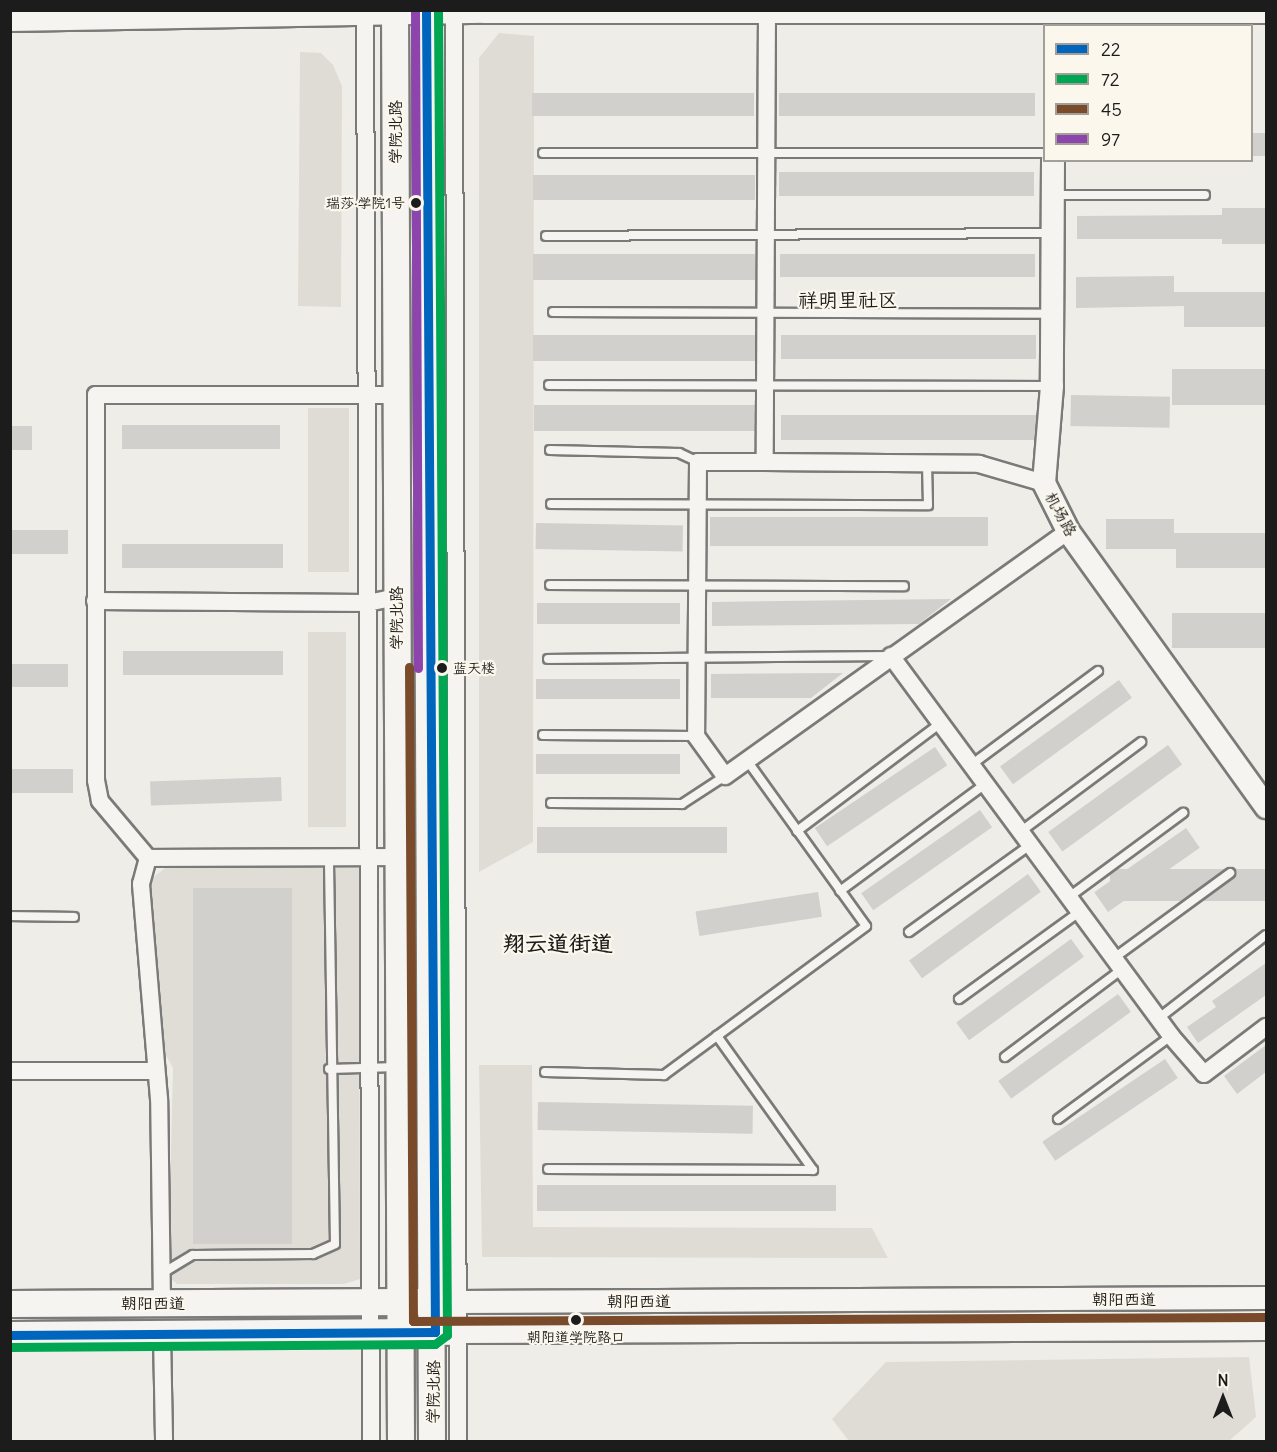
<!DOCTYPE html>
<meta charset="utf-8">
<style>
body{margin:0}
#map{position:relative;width:1277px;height:1452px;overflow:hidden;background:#eeede8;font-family:Delius,"LXGW WenKai TC",sans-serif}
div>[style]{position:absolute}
.built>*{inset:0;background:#dfddd6}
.green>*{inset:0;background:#dfdcd5;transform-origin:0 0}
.building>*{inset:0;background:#d1d0cc;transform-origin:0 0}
.roads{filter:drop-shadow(2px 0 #7a7a78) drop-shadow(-2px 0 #7a7a78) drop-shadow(0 2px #7a7a78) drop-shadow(0 -2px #7a7a78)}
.lane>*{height:8px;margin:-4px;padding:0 4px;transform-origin:4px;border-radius:4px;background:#f5f4f0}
.street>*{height:16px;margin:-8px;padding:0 8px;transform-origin:8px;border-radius:8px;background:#f5f4f0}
.secondary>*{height:22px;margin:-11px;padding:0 11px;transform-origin:11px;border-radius:11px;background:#f5f4f0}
.primary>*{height:26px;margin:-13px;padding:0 13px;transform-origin:13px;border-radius:13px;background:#f5f4f0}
.bus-1>*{height:9px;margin:-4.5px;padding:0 4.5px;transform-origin:4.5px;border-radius:4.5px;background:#0065bd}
.bus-2>*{height:9px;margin:-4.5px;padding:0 4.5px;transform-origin:4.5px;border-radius:4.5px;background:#00a651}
.bus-3>*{height:9px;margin:-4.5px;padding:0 4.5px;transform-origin:4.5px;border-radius:4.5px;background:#7a4b2a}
.bus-4>*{height:9px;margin:-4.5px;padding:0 4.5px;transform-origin:4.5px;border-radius:4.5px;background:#8e44ad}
.dots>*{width:16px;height:16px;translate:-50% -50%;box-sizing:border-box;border:3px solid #fbf7ec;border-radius:50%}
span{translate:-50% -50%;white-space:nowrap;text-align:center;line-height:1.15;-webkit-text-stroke:4.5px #fbf7ec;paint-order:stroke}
.bus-label{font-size:14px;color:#1c1c1c}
.right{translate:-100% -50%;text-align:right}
.left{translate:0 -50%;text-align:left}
.street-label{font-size:16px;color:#1c1c1c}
.quarter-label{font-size:20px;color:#1c1c1c}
.district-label{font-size:22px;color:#1c1c1c;font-weight:700}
.frame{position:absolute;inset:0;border:12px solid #1c1c1c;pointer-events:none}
.legend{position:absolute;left:1043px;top:24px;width:210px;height:138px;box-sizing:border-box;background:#fbf7ec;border:2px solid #a29f99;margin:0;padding:8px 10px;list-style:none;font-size:18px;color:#1c1c1c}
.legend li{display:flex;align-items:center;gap:12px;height:30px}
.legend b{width:30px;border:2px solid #a29f99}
.north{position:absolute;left:1193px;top:1368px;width:60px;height:60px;-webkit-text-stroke:4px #fbf7ec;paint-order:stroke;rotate:0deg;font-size:16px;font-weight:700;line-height:24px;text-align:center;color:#1c1c1c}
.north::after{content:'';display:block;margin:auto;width:21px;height:27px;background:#1c1c1c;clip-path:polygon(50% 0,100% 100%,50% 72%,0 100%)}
</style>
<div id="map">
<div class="built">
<div style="clip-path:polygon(166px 867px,359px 868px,360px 1279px,344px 1284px,177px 1284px,168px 1276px,173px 1068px,160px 1044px,148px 882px)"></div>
</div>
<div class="green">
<div style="clip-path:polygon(499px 33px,534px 36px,533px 842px,479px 872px,479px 58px)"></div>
<div style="clip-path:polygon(300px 52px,321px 53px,333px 65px,342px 86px,341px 307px,298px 306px)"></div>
<div style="left:308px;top:408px;width:41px;height:164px"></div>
<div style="left:308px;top:632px;width:38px;height:195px"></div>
<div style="clip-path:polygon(479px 1065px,532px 1065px,533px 1227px,872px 1228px,888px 1258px,482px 1257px)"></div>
<div style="clip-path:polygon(1249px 1357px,1256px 1417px,1229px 1441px,849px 1441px,832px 1419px,886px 1362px)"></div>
</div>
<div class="building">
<div style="left:532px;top:93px;width:222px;height:23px"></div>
<div style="left:1035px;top:93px;width:23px;height:256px;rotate:90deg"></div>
<div style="left:1251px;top:133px;width:15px;height:23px"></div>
<div style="left:1034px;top:172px;width:24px;height:255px;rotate:90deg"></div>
<div style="left:533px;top:175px;width:222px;height:25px"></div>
<div style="clip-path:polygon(1222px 208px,1266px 208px,1266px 244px,1222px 244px,1222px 239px,1077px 239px,1077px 216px,1222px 215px)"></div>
<div style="left:755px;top:254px;width:26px;height:222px;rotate:90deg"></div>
<div style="left:1035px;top:254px;width:23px;height:255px;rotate:90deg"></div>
<div style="clip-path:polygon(1174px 276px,1174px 292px,1266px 292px,1266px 327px,1184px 327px,1184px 306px,1076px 308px,1076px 277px)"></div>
<div style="left:533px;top:335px;width:222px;height:26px"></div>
<div style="left:1036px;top:335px;width:24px;height:255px;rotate:90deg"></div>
<div style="left:1266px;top:369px;width:36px;height:94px;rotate:90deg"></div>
<div style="left:1071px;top:395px;width:99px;height:31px;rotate:1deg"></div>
<div style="left:755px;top:405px;width:26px;height:221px;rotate:90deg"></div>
<div style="left:781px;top:415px;width:255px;height:25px"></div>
<div style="left:122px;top:425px;width:158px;height:24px"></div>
<div style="left:10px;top:426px;width:22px;height:24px"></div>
<div style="left:988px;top:517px;width:29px;height:278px;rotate:90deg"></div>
<div style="clip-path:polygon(1106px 519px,1174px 519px,1174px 533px,1266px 533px,1266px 568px,1176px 568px,1176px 549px,1106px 549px)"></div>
<div style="left:536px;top:523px;width:147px;height:26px;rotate:1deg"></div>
<div style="left:10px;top:530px;width:58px;height:24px"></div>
<div style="left:122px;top:544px;width:161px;height:24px"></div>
<div style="clip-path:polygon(951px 599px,919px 624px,712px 626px,712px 602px)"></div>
<div style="left:680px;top:603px;width:21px;height:143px;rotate:90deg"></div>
<div style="left:1172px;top:613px;width:94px;height:35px"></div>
<div style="left:123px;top:651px;width:160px;height:24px"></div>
<div style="left:10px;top:664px;width:58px;height:23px"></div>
<div style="clip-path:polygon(843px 673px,811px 698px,711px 698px,711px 674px)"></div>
<div style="left:536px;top:679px;width:144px;height:20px"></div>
<div style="left:1119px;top:680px;width:22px;height:147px;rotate:54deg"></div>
<div style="left:1168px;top:745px;width:24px;height:148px;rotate:54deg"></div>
<div style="left:935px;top:747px;width:22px;height:145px;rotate:56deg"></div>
<div style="left:536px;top:754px;width:144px;height:20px"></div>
<div style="left:73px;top:769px;width:24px;height:63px;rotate:90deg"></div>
<div style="left:281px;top:777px;width:24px;height:131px;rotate:88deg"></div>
<div style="left:980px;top:810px;width:21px;height:145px;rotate:55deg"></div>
<div style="left:537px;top:827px;width:190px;height:26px"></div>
<div style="left:1186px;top:828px;width:24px;height:112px;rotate:55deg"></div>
<div style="left:1266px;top:869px;width:32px;height:156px;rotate:90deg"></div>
<div style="left:1028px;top:874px;width:22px;height:147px;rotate:54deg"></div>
<div style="left:193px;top:888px;width:99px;height:356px"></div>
<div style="left:818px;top:892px;width:25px;height:124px;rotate:81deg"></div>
<div style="left:1071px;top:939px;width:22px;height:142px;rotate:54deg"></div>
<div style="clip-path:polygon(1266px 963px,1266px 995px,1198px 1043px,1187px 1027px,1216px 1007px,1212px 1001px)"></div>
<div style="left:1118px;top:994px;width:22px;height:148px;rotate:54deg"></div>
<div style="clip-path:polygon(1266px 1045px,1266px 1072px,1237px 1094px,1224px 1076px)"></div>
<div style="left:1165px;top:1059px;width:23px;height:148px;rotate:56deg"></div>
<div style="left:538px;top:1102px;width:215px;height:28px;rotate:1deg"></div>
<div style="left:537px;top:1185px;width:299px;height:26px"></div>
</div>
<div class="roads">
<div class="lane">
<div style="left:543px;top:153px;width:501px"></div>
<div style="left:1053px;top:195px;width:152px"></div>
<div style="left:546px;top:236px;width:506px;rotate:-0.34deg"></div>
<div style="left:553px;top:312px;width:497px;rotate:0.2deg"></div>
<div style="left:549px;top:385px;width:501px;rotate:0.11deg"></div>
<div style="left:550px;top:450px;width:129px;rotate:1.3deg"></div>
<div style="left:679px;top:453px;width:21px;rotate:25deg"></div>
<div style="left:551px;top:504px;width:377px;rotate:0.2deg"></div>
<div style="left:928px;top:505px;width:42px;rotate:-91.4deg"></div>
<div style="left:550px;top:585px;width:354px;rotate:0.2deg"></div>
<div style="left:548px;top:659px;width:341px;rotate:-0.5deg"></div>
<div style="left:543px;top:735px;width:153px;rotate:0.4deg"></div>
<div style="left:971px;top:765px;width:158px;rotate:-36.5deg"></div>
<div style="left:551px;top:803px;width:131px;rotate:0.4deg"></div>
<div style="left:682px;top:804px;width:51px;rotate:-33.1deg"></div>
<div style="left:797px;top:831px;width:180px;rotate:-36.9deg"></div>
<div style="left:1020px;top:832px;width:151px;rotate:-36.6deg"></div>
<div style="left:840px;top:891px;width:180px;rotate:-36.4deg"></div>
<div style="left:1069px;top:897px;width:142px;rotate:-36.4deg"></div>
<div style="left:10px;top:916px;width:64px;rotate:0.9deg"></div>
<div style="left:909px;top:932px;width:149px;rotate:-35.7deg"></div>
<div style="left:1114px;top:958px;width:144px;rotate:-36.2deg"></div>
<div style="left:959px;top:999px;width:148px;rotate:-35.9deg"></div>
<div style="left:1159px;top:1018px;width:135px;rotate:-37.8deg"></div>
<div style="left:1005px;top:1057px;width:146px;rotate:-36.9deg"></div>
<div style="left:329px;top:1069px;width:68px;rotate:-1.7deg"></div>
<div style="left:545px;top:1072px;width:119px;rotate:1.4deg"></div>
<div style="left:664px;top:1075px;width:66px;rotate:-36.3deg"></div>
<div style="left:1058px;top:1119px;width:140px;rotate:-36.3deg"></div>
<div style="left:548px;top:1169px;width:265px;rotate:0.2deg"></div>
<div style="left:813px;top:1170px;width:165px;rotate:-125.6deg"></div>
<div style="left:717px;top:1036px;width:185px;rotate:-36.4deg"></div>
<div style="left:866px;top:926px;width:206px;rotate:-125.7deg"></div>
<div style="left:161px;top:1274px;width:37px;rotate:-31deg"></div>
<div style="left:193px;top:1255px;width:120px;rotate:-0.5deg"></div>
<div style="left:313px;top:1254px;width:24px;rotate:-24deg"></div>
<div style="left:335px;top:1244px;width:387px;rotate:-90.9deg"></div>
</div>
<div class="street">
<div style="left:365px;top:10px;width:1432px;rotate:89.76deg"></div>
<div style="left:454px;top:10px;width:1432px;rotate:89.84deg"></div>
<div style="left:767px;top:12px;width:450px;rotate:90.3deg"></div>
<div style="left:765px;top:462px;width:214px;rotate:0.5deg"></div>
<div style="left:979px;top:464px;width:68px;rotate:16.3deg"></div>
<div style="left:765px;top:462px;width:67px;rotate:180deg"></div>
<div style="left:698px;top:462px;width:274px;rotate:90.4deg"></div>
<div style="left:696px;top:736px;width:49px;rotate:54.1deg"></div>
<div style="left:725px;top:776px;width:422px;rotate:-35.5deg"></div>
<div style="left:95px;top:601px;width:273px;rotate:0.4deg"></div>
<div style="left:368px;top:603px;width:29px;rotate:-12deg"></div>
<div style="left:891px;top:656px;width:472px;rotate:53.6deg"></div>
<div style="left:1171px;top:1036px;width:50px;rotate:49deg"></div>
<div style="left:1204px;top:1074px;width:78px;rotate:-37.2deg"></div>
<div style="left:148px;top:858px;width:249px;rotate:-0.2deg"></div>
<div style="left:10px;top:1071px;width:144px"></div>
<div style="left:162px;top:1303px;width:204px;rotate:-90.8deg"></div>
<div style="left:159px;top:1099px;width:216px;rotate:-94.8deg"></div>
<div style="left:141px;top:884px;width:27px;rotate:-75deg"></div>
<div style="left:148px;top:858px;width:75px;rotate:-130.1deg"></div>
<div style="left:100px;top:801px;width:21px;rotate:-101deg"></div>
<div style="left:96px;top:780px;width:385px;rotate:-90deg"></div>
<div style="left:96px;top:395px;width:300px"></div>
<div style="left:162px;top:1334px;width:108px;rotate:88.9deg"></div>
</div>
<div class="secondary">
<div style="left:10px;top:20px;width:475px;rotate:-1deg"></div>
<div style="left:485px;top:12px;width:781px"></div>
<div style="left:1053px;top:160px;width:226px;rotate:90.3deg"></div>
<div style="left:1052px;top:386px;width:97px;rotate:94.7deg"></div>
<div style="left:1044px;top:483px;width:54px;rotate:63.4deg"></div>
<div style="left:1068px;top:531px;width:340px;rotate:54.3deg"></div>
<div style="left:457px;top:1302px;width:809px;rotate:-0.28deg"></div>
<div style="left:458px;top:1332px;width:808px;rotate:-0.21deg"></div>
</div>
<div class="primary">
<div style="left:395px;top:10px;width:1432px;rotate:89.76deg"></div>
<div style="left:426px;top:10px;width:1432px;rotate:89.76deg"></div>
<div style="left:10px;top:1304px;width:447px;rotate:-0.3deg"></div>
<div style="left:10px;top:1335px;width:448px;rotate:-0.4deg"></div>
</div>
</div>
<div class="bus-1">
<div style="left:10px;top:1335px;width:425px;rotate:-0.4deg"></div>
<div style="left:435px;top:1332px;width:1322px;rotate:-90.39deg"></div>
</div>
<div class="bus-2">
<div style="left:10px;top:1347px;width:425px;rotate:-0.4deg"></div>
<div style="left:435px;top:1344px;width:15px;rotate:-37deg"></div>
<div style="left:447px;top:1335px;width:1325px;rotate:-90.39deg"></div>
</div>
<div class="bus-3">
<div style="left:409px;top:667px;width:654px;rotate:89.65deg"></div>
<div style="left:413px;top:1321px;width:853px;rotate:-0.27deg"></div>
</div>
<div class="bus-4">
<div style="left:415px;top:10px;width:658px;rotate:89.74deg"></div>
</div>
<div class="dots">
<div style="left:416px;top:203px;background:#1c1c1c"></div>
<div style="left:442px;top:668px;background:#1c1c1c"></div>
<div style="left:576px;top:1320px;background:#1c1c1c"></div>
</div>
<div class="bus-label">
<span class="right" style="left:405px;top:203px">瑞莎·学院1号</span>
<span class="left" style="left:453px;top:668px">蓝天楼</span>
<span style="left:576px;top:1337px">朝阳道学院路口</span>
</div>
<div class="street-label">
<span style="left:395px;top:132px;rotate:-90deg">学院北路</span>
<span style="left:1061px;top:514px;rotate:61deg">机场路</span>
<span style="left:396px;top:618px;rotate:-90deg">学院北路</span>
<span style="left:1124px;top:1299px">朝阳西道</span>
<span style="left:639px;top:1301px">朝阳西道</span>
<span style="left:153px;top:1303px">朝阳西道</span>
<span style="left:433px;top:1392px;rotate:-89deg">学院北路</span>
</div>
<div class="quarter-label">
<span style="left:848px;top:299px">祥明里社区</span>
</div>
<div class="district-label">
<span style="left:558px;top:944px">翔云道街道</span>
</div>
<div class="frame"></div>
<ul class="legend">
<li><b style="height:8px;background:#0065bd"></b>22</li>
<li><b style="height:8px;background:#00a651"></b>72</li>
<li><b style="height:8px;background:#7a4b2a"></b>45</li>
<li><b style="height:8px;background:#8e44ad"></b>97</li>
</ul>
<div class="north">N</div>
</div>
